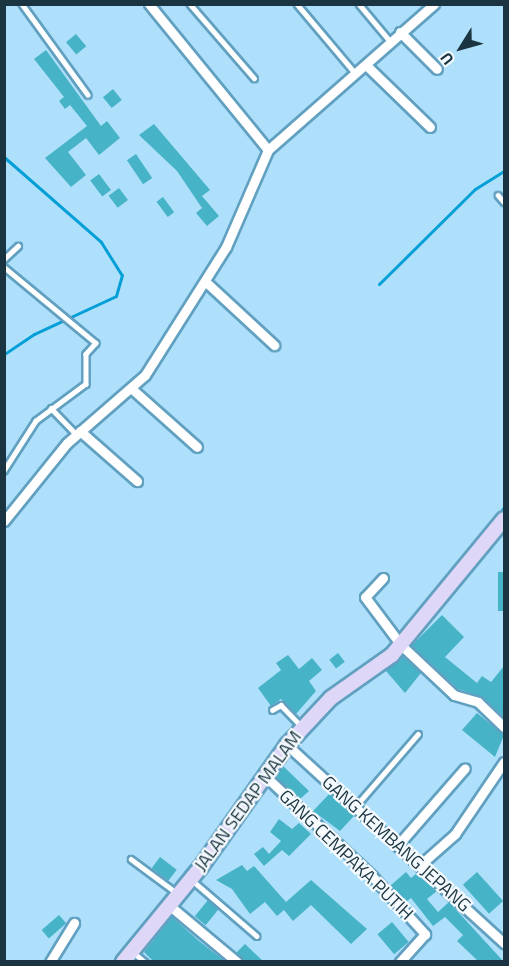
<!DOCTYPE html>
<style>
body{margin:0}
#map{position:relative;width:509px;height:966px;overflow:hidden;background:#aee0fc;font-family:"Titillium Web",sans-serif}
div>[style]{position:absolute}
.stream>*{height:3px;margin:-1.5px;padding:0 1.5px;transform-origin:1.5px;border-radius:1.5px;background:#039fd6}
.building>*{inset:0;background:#47b3c7;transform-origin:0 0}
.roads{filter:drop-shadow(2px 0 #61a0c0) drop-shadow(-2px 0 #61a0c0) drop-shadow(0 2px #61a0c0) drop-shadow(0 -2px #61a0c0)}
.lane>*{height:4.5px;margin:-2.25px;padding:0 2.25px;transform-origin:2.25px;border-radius:2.25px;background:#fff}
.street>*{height:9px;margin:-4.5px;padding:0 4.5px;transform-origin:4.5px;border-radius:4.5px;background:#fff}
.secondary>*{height:14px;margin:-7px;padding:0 7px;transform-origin:7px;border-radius:7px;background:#dfd7f7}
span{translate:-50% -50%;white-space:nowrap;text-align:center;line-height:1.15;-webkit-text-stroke:4.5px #f4fafd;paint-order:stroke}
.street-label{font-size:18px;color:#1a3441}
.frame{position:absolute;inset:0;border:6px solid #1a3441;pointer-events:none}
.north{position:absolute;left:431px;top:18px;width:60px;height:60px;-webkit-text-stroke:4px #f4fafd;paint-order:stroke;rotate:233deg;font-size:16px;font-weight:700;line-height:24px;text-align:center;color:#1a3441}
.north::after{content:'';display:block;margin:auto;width:21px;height:27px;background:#1a3441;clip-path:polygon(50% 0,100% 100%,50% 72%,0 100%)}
</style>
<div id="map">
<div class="stream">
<div style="left:4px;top:157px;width:129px;rotate:41.2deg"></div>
<div style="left:101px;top:242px;width:39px;rotate:58deg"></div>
<div style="left:122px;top:275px;width:22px;rotate:106deg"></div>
<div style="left:116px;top:296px;width:90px;rotate:155.1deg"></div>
<div style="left:34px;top:334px;width:36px;rotate:146deg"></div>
<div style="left:379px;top:284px;width:135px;rotate:-44.7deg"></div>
<div style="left:475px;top:189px;width:34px;rotate:-32deg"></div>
<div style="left:496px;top:519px;width:14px;rotate:-56deg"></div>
<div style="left:381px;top:655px;width:19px;rotate:-47deg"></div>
<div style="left:219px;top:829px;width:130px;rotate:-54.1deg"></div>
<div style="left:295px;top:724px;width:79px;rotate:-40.4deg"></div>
<div style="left:113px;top:962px;width:163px;rotate:-51.2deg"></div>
</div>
<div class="building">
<div style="left:76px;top:34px;width:16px;height:13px;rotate:50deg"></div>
<div style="clip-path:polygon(46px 50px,101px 126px,107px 121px,120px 138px,99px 155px,86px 138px,68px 152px,86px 175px,71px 187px,45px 158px,87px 126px,70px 105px,65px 109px,59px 101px,64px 97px,34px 59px)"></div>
<div style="left:113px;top:89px;width:14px;height:13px;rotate:51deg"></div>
<div style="clip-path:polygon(154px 124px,210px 190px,202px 196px,219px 216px,207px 226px,196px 213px,202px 208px,177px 171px,139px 135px)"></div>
<div style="left:136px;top:154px;width:29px;height:11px;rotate:56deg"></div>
<div style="left:99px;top:174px;width:20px;height:11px;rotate:53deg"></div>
<div style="left:119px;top:188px;width:15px;height:13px;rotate:53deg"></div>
<div style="left:163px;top:197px;width:19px;height:8px;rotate:54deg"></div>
<div style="left:498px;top:572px;width:6px;height:39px"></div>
<div style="clip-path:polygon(442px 615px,464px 637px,445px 657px,477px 683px,482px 676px,491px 682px,504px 666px,504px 717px,482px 697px,458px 689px,411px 646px)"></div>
<div style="left:338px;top:653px;width:11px;height:11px;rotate:52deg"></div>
<div style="clip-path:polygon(288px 655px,299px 669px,312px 658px,322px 670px,309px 681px,316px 691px,296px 714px,281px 699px,271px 706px,258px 688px,281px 670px,276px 663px)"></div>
<div style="clip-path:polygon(403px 656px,421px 673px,405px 693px,386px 671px)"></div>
<div style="clip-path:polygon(477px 713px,504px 735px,495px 757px,462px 730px)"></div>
<div style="clip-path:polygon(283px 766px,309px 791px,300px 799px,276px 777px)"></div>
<div style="clip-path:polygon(330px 793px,354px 816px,340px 831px,313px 811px)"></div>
<div style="clip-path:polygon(279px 819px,292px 829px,299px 823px,311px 834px,289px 856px,282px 850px,264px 866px,254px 854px,263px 847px,269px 854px,281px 841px,270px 832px)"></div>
<div style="left:160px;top:857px;width:21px;height:14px;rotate:37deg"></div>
<div style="clip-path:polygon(242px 865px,247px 871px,254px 866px,286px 902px,311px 880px,367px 929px,351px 944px,311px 905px,293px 921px,284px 910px,277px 916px,265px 902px,250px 914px,232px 889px,216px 880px)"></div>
<div style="clip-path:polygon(406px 872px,411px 878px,417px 873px,437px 891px,427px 899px,438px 912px,449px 902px,504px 962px,479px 962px,457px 941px,463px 935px,445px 917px,433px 926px,411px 898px,405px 903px,390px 886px)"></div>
<div style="left:477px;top:872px;width:39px;height:19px;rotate:48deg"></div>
<div style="left:208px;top:900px;width:14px;height:21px;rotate:39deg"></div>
<div style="left:59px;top:915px;width:11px;height:23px;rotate:49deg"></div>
<div style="clip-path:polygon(172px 917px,199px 941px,226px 962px,154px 962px,144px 952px)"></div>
<div style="left:392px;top:922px;width:26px;height:19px;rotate:50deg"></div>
<div style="clip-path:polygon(245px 944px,264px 962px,244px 962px,236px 953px)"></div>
</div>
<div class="roads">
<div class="lane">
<div style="left:22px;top:4px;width:112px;rotate:54deg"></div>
<div style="left:190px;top:4px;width:98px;rotate:49.1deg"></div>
<div style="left:297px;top:4px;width:92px;rotate:49.9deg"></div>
<div style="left:359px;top:4px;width:48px;rotate:50deg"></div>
<div style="left:498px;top:195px;width:9px;rotate:49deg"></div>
<div style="left:4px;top:259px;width:19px;rotate:-43deg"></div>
<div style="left:4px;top:267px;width:119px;rotate:39.6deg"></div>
<div style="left:96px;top:343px;width:15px;rotate:132deg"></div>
<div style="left:86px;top:354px;width:30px;rotate:90deg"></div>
<div style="left:86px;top:384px;width:62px;rotate:143.5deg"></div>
<div style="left:36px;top:421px;width:59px;rotate:122.6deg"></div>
<div style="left:51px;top:408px;width:36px;rotate:46deg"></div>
<div style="left:272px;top:710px;width:10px;rotate:-29deg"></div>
<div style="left:281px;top:705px;width:30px;rotate:46deg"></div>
<div style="left:355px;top:807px;width:96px;rotate:-49.2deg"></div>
<div style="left:131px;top:859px;width:57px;rotate:36.5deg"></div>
<div style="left:193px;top:881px;width:84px;rotate:40.7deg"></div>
<div style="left:133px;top:952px;width:16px;rotate:40deg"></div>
</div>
<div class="street">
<div style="left:149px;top:4px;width:188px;rotate:50.8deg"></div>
<div style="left:400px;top:32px;width:52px;rotate:45deg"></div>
<div style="left:366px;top:65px;width:89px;rotate:44.1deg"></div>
<div style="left:206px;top:282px;width:93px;rotate:42.8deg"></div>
<div style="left:132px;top:389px;width:87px;rotate:41.7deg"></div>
<div style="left:80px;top:431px;width:76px;rotate:41.3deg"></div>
<div style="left:4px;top:521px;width:100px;rotate:-51.1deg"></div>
<div style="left:67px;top:443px;width:103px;rotate:-41.1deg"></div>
<div style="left:145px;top:375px;width:151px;rotate:-57.7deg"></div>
<div style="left:226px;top:247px;width:106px;rotate:-66.6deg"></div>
<div style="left:268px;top:150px;width:221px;rotate:-41.3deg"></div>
<div style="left:383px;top:578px;width:26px;rotate:133deg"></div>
<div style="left:365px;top:597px;width:60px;rotate:53.1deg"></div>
<div style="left:401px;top:645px;width:73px;rotate:43.3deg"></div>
<div style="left:454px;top:695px;width:25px;rotate:16deg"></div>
<div style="left:478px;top:702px;width:36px;rotate:44deg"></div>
<div style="left:287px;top:745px;width:294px;rotate:42.4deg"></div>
<div style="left:264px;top:775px;width:148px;rotate:43.1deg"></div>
<div style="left:372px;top:876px;width:79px;rotate:47.6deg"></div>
<div style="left:425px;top:934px;width:38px;rotate:132deg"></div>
<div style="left:397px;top:846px;width:103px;rotate:-48.9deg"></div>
<div style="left:420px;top:865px;width:47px;rotate:-41.5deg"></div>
<div style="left:455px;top:834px;width:87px;rotate:-55.8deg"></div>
<div style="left:170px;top:906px;width:87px;rotate:39.9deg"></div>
<div style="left:50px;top:962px;width:46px;rotate:-58.4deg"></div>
</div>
<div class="secondary">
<div style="left:123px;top:962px;width:122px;rotate:-50.7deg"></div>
<div style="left:200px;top:868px;width:151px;rotate:-54.7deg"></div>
<div style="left:287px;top:745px;width:64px;rotate:-46.9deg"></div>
<div style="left:331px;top:698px;width:75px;rotate:-35.2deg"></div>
<div style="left:392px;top:655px;width:176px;rotate:-50.5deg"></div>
</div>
</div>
<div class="street-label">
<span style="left:248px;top:801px;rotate:-54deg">JALAN SEDAP MALAM</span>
<span style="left:396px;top:844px;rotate:42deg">GANG KEMBANG JEPANG</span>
<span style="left:346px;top:855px;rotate:44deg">GANG CEMPAKA PUTIH</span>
</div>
<div class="frame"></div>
<div class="north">U</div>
</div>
